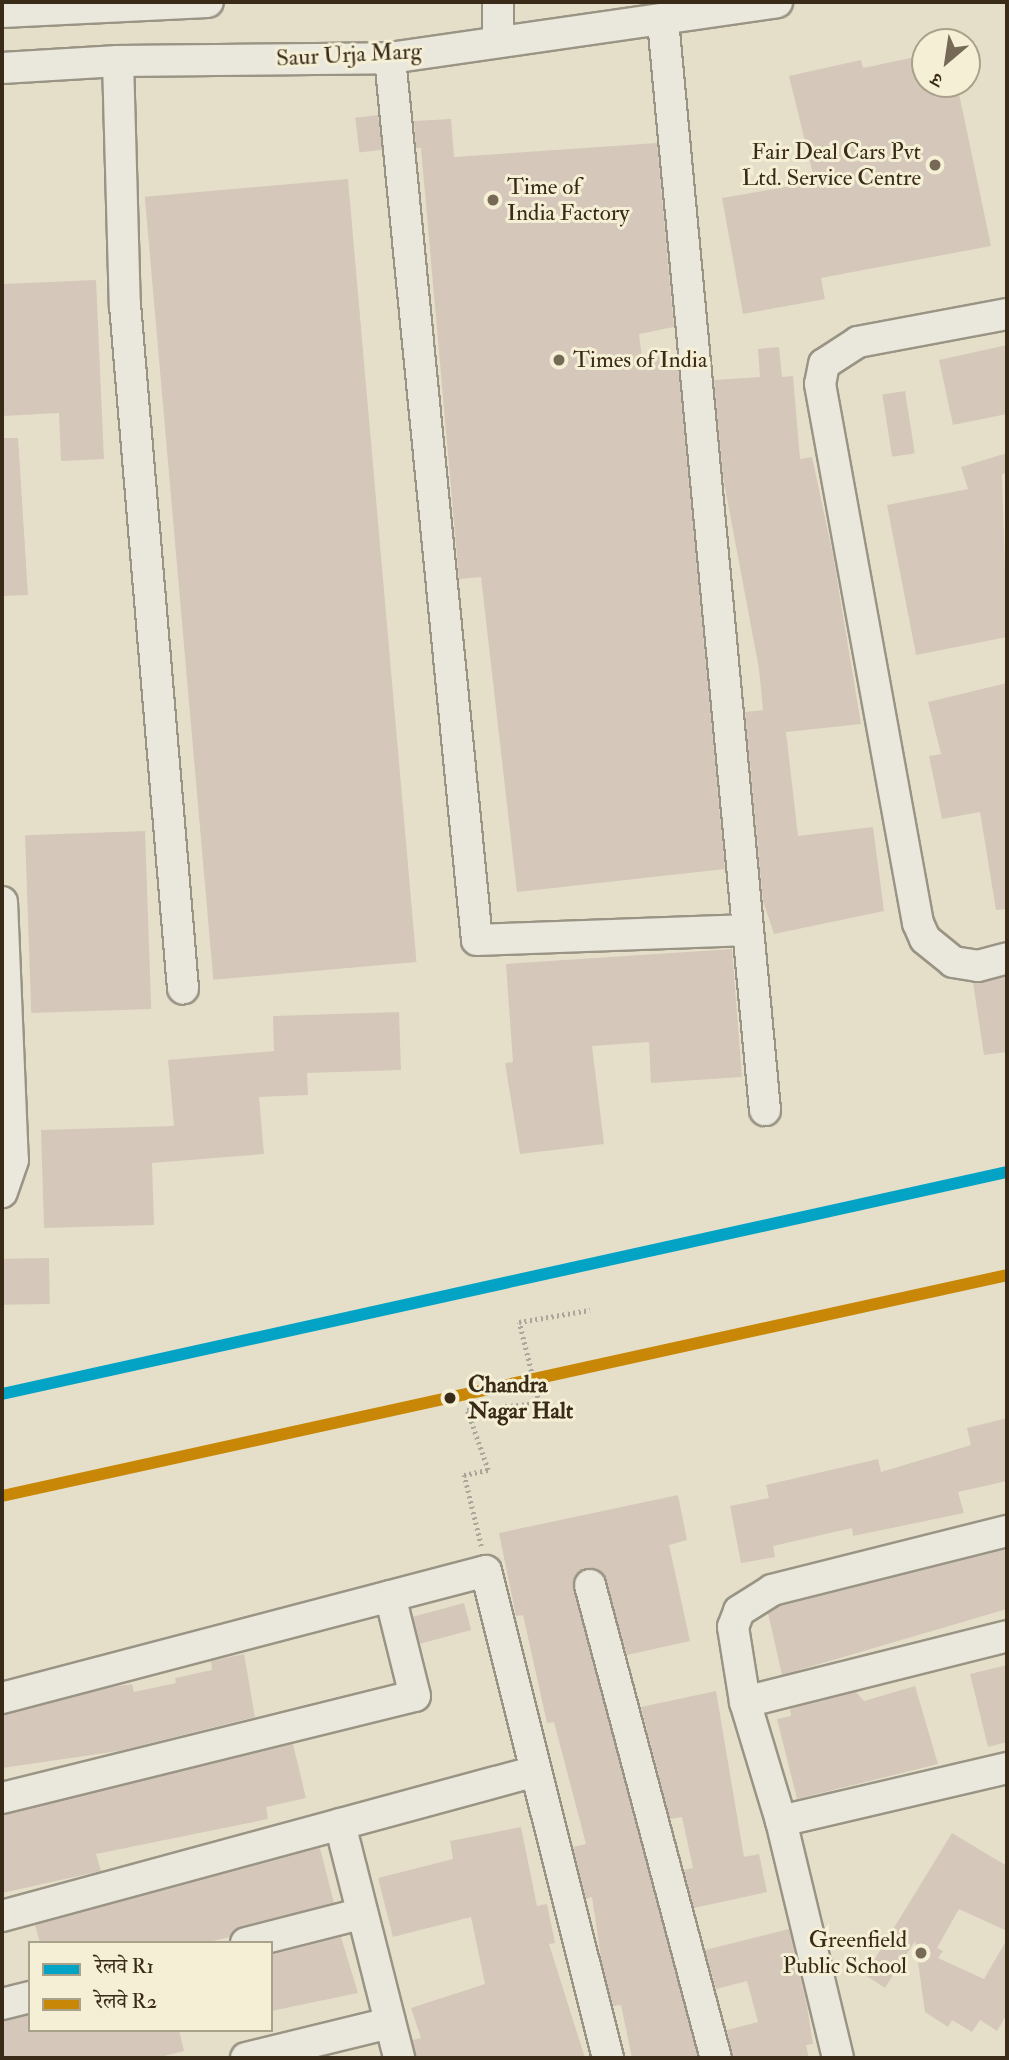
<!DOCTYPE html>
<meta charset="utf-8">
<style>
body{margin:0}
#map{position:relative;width:1009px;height:2060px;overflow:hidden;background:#e5dfc9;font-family:"IM FELL Double Pica","Noto Serif Devanagari",serif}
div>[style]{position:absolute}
.building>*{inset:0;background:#d5c8ba;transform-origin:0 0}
.path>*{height:4.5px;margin-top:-2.25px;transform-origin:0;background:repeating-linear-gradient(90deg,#aaa69c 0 2px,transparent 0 5.5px)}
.roads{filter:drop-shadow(2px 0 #9a9485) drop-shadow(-2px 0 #9a9485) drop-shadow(0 2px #9a9485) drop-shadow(0 -2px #9a9485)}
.minor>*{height:30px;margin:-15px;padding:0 15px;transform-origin:15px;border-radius:15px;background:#eae8dc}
.rail-1>*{height:12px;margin:-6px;padding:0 6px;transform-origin:6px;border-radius:6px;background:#03a3c5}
.rail-2>*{height:12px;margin:-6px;padding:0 6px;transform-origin:6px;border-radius:6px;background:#c88706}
.dots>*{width:19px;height:19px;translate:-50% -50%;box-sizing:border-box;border:4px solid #f5efd5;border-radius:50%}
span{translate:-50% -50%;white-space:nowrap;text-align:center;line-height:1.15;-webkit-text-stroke:6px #f5efd5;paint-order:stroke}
.street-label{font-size:23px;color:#3a2b19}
.poi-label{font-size:23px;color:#3a2b19}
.right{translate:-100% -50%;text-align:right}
.left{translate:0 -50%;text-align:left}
.stop-label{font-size:23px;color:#3a2b19;font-weight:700}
.frame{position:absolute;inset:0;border:4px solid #3a2b19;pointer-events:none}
.legend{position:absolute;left:28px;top:1941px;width:245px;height:91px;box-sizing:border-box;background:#f5efd5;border:2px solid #aaa18a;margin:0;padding:9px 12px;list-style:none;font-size:21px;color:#3a2b19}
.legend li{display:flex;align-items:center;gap:14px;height:35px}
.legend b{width:35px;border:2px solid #aaa18a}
.north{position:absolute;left:911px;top:28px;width:70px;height:70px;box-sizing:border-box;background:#f5efd5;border:2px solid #aaa18a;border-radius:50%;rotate:209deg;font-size:19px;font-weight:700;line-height:28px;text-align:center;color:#3a2b19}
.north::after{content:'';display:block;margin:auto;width:24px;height:32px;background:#766a57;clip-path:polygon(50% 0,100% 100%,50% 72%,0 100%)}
</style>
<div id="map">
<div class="building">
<div style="clip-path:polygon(925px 55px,925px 84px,957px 84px,991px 246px,821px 278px,825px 299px,743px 314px,722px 198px,815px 182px,789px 76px,861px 60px,863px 68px)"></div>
<div style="left:378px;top:115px;width:35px;height:23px;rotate:83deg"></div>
<div style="clip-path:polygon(451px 119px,454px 157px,657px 143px,674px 327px,639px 334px,642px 358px,677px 355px,725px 869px,517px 892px,481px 577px,459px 579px,421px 148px,416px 148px,414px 121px)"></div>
<div style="left:348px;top:179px;width:786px;height:204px;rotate:85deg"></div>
<div style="clip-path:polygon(96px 280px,104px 459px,61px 461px,59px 413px,2px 416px,2px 284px)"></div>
<div style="clip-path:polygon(1007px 345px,1007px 414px,953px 425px,939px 360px)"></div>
<div style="clip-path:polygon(779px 347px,782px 377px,793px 376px,800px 459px,812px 457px,833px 555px,861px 724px,786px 732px,798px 836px,873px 827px,884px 911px,774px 934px,763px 901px,745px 712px,763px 710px,759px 669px,723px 477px,714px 380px,760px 377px,758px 349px)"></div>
<div style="left:905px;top:391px;width:63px;height:23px;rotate:81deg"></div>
<div style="clip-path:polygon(2px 438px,18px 438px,28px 595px,2px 596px)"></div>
<div style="clip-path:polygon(1007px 453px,1007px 473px,1002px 474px,1007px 637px,916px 655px,887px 505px,968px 489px,961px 467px)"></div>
<div style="clip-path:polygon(1007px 683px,1007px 909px,996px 910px,980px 812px,942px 819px,929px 756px,941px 754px,928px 702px)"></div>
<div style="left:145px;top:831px;width:178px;height:120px;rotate:88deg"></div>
<div style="clip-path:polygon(732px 949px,742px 1077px,651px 1083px,649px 1042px,592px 1046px,604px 1144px,520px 1154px,505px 1063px,513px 1062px,506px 964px)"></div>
<div style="clip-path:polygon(1007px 976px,1007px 1052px,984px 1055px,973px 983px)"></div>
<div style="clip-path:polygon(399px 1012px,401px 1070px,307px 1073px,308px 1095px,259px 1097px,264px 1154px,152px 1163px,154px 1225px,44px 1228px,41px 1130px,174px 1126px,168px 1060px,274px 1051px,273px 1016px)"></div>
<div style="left:49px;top:1258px;width:46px;height:47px;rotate:89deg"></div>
<div style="clip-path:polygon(1007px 1418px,1007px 1481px,958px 1492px,964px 1513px,853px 1536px,852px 1528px,773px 1546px,775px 1557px,741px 1563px,730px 1506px,769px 1498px,766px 1485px,878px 1459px,881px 1472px,971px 1445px,967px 1428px)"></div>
<div style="clip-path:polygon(678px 1495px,687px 1540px,669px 1545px,690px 1641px,627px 1655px,603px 1573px,585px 1568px,573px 1581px,698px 2058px,632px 2058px,621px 2005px,613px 2006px,601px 1958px,592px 1897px,586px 1899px,573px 1847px,586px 1844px,554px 1722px,547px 1723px,523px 1615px,516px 1616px,499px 1533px)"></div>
<div style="clip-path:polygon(1007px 1549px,1007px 1609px,782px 1675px,768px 1613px,779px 1606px)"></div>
<div style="left:464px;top:1603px;width:28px;height:53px;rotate:75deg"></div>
<div style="clip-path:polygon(244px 1654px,255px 1717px,119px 1751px,2px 1768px,2px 1715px,113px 1687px,132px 1684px,134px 1692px,176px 1683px,175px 1678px,212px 1670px,211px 1661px)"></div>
<div style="clip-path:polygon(1007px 1665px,1007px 1742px,988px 1747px,970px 1674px)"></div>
<div style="clip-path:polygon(915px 1686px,938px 1764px,797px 1799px,777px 1719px,791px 1716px,790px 1709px,856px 1692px,864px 1701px)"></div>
<div style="clip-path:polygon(716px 1691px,744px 1857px,759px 1854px,767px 1892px,694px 1908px,684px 1870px,693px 1868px,682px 1817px,670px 1819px,641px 1707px)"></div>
<div style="clip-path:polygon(293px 1744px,306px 1798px,266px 1807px,268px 1819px,96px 1854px,101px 1871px,2px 1893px,2px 1815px)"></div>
<div style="clip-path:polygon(521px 1827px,537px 1906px,547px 1904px,555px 1943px,549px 1944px,585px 2058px,416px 2058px,413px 2040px,421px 2038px,411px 2008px,485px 1984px,471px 1917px,393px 1937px,378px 1878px,453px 1859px,450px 1841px)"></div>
<div style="clip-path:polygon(952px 1833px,1007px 1866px,1007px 1931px,959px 1909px,937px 1948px,943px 1951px,938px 1958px,984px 1979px,1007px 1939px,1007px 2014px,997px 2031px,980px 2020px,972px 2032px,952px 2020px,948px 2027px,925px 2012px,915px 1941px,885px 1988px,865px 1975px)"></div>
<div style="clip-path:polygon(320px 1848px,334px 1903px,242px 1926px,230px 1937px,204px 1943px,40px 1943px,35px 1925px)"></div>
<div style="clip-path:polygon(789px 1929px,807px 2006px,813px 2044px,806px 2045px,809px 2058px,733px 2058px,727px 2030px,758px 2022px,747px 1981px,716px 1989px,705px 1950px)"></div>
<div style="clip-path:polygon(341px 1937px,358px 1993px,271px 2011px,271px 1955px)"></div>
<div style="clip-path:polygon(30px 2015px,30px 2030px,179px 2030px,184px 2051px,156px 2058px,2px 2058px,2px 2021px)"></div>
</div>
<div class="path">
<div style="left:481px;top:1546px;width:73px;rotate:-103.5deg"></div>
<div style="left:464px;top:1475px;width:25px;rotate:-12deg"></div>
<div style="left:488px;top:1470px;width:64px;rotate:-109.3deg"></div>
<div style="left:467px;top:1410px;width:72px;rotate:-5.6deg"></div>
<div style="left:539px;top:1403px;width:83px;rotate:-103.9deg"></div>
<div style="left:519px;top:1322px;width:72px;rotate:-9.6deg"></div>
</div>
<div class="roads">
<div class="minor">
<div style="left:498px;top:2px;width:39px;rotate:89deg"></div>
<div style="left:2px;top:12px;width:206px;rotate:-2.8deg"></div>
<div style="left:663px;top:21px;width:1094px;rotate:84.65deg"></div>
<div style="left:390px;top:58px;width:886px;rotate:84.37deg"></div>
<div style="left:477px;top:940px;width:271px;rotate:-2.1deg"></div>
<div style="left:118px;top:61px;width:244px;rotate:88.4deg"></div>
<div style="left:125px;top:305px;width:686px;rotate:85.15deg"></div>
<div style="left:2px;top:68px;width:116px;rotate:-3.5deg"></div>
<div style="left:118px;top:61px;width:272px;rotate:-0.6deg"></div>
<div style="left:390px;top:58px;width:391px;rotate:-8.2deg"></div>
<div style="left:1007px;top:314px;width:152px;rotate:169.4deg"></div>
<div style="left:858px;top:342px;width:40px;rotate:147.1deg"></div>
<div style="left:824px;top:364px;width:20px;rotate:101deg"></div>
<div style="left:820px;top:384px;width:548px;rotate:79.7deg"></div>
<div style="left:918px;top:923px;width:17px;rotate:66deg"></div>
<div style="left:925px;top:939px;width:36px;rotate:39deg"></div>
<div style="left:953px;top:962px;width:25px;rotate:9deg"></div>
<div style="left:978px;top:966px;width:30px;rotate:-15deg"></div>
<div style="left:2px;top:902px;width:258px;rotate:87.6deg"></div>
<div style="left:13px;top:1160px;width:34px;rotate:109deg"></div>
<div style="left:590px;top:1585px;width:489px;rotate:75.1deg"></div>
<div style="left:2px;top:1698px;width:500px;rotate:-14.7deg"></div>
<div style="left:486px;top:1571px;width:502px;rotate:75.94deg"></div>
<div style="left:745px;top:1702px;width:270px;rotate:-14.1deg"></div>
<div style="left:2px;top:1798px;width:425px;rotate:-13.9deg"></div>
<div style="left:415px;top:1696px;width:103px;rotate:-104deg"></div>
<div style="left:781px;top:1821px;width:232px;rotate:-13.2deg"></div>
<div style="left:340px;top:1824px;width:241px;rotate:75.8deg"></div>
<div style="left:2px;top:1916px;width:553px;rotate:-15.19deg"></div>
<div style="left:246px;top:1943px;width:118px;rotate:-14.3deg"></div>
<div style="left:2px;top:2004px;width:29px;rotate:-14deg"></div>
<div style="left:246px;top:2058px;width:148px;rotate:-13.7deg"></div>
<div style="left:838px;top:2058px;width:244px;rotate:-103.5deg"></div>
<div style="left:781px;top:1821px;width:124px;rotate:-106.8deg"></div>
<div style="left:745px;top:1702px;width:76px;rotate:-99.1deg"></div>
<div style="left:733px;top:1627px;width:17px;rotate:-69deg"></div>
<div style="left:739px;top:1611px;width:39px;rotate:-32deg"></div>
<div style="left:772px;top:1590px;width:242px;rotate:-14.1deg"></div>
</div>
</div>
<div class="rail-1">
<div style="left:2px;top:1394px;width:1029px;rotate:-12.46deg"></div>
</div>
<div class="rail-2">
<div style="left:2px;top:1496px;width:1029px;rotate:-12.4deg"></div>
</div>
<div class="dots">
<div style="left:935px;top:165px;background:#766a57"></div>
<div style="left:493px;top:200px;background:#766a57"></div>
<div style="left:559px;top:360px;background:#766a57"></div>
<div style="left:450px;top:1398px;background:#3a2b19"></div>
<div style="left:921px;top:1953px;background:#766a57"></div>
</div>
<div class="street-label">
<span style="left:349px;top:55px;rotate:-3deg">Saur Urja Marg</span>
</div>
<div class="poi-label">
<span class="right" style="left:921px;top:165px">Fair Deal Cars Pvt<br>Ltd. Service Centre</span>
<span class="left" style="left:507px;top:200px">Time of<br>India Factory</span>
<span class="left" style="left:573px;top:360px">Times of India</span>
<span class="right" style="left:907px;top:1953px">Greenfield<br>Public School</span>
</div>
<div class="stop-label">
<span class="left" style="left:468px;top:1398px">Chandra<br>Nagar Halt</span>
</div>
<div class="frame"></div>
<ul class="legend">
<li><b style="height:9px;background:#03a3c5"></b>रेलवे R1</li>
<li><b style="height:9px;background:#c88706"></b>रेलवे R2</li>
</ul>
<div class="north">उ</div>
</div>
